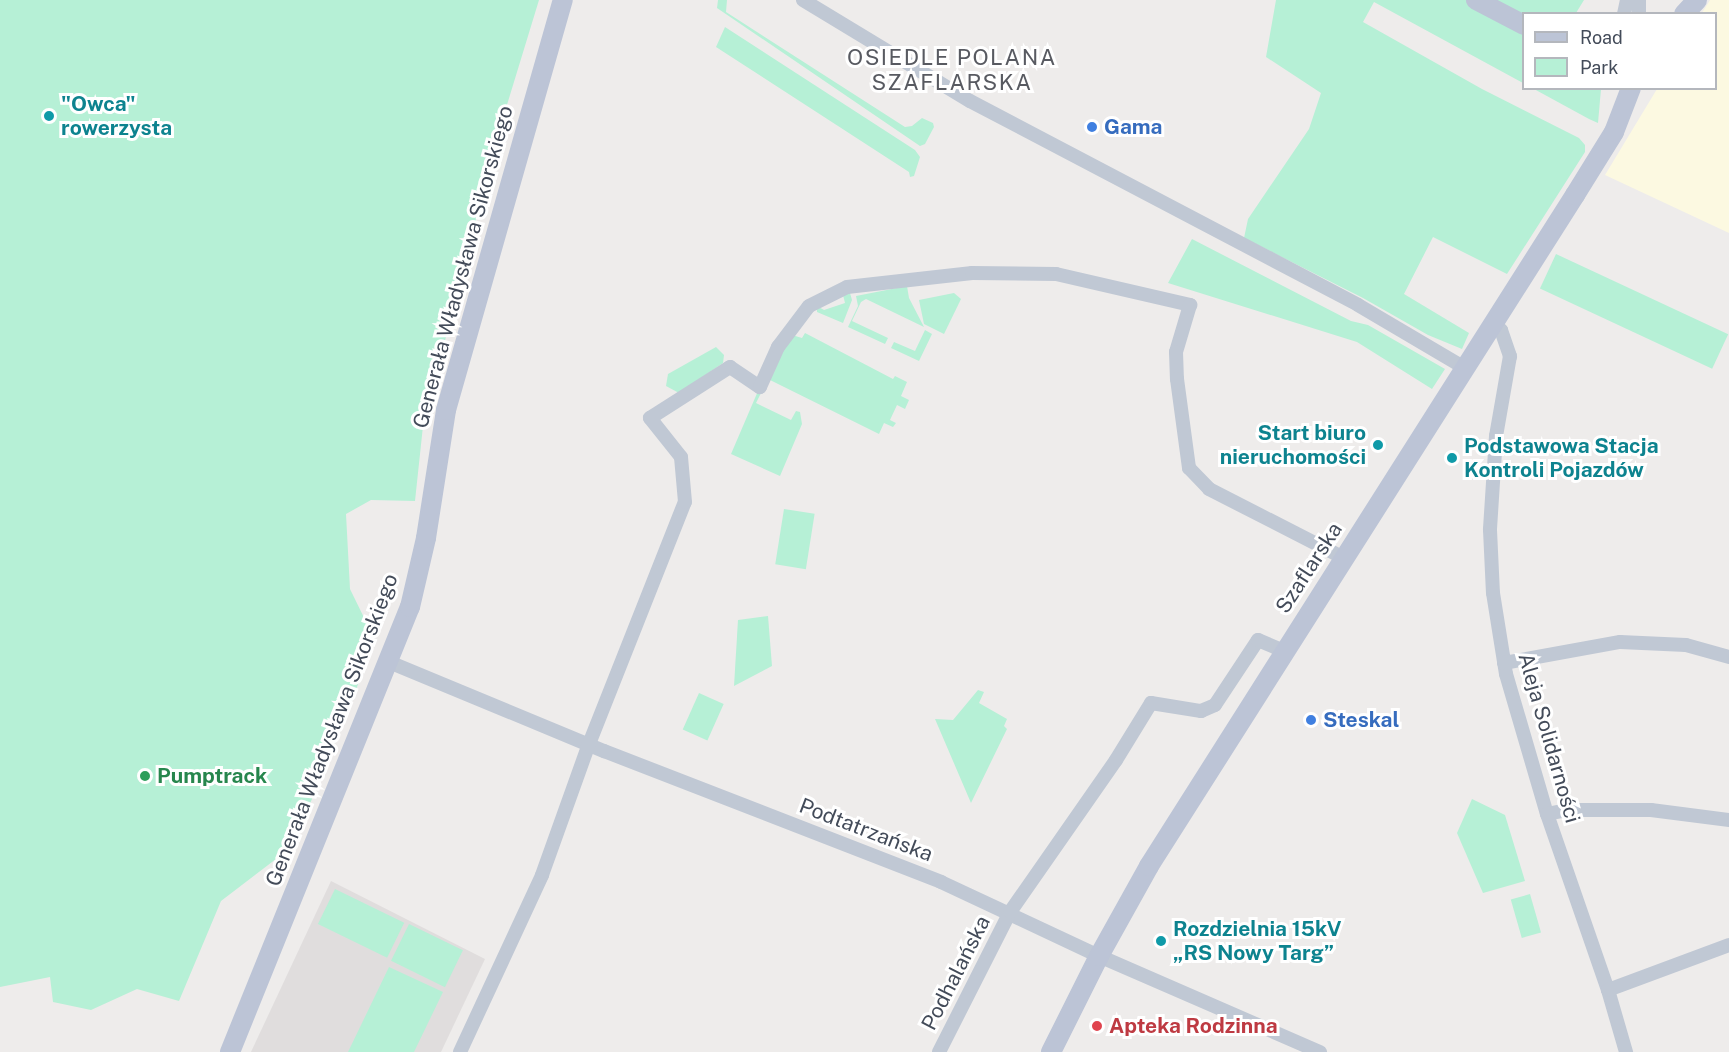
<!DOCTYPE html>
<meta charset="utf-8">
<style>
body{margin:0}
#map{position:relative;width:1729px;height:1052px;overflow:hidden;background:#eeeceb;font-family:"Public Sans",sans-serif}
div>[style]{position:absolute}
.commercial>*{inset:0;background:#fcf9e1}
.education>*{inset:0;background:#e0dddd}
.green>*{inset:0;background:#b6f0d6;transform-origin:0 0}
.street>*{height:14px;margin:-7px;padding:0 7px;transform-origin:7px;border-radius:7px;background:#c0c8d4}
.secondary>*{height:20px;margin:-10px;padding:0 10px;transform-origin:10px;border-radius:10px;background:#bcc4d6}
.dots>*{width:16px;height:16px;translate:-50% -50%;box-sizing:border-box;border:3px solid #fff;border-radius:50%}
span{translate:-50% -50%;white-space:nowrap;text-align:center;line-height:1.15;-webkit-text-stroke:6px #fff;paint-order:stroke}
.culture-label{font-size:21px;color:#0d838f;font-weight:700}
.left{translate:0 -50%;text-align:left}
.right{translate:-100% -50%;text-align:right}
.shop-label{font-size:21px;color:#366cbe;font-weight:700}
.street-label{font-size:21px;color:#434b59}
.leisure-label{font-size:21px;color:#27864d;font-weight:700}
.health-label{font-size:21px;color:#be3a42;font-weight:700}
.neighbourhood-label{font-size:22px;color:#585a61;letter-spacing:1.5px}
.legend{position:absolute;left:1522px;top:12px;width:195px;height:78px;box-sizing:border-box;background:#fff;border:2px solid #b4b7bd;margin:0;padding:8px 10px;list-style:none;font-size:18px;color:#434b59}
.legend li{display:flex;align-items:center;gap:12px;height:30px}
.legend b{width:30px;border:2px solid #b4b7bd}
</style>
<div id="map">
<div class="commercial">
<div style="clip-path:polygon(1710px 0,1729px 0,1729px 233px,1605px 175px,1657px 89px,1716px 88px,1716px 14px,1702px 13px)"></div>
</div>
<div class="education">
<div style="clip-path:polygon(331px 881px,485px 959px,441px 1052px,251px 1052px)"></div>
</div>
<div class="green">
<div style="clip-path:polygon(0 0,539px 0,499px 131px,423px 426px,415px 501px,371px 500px,346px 514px,350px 589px,374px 638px,367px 662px,293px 846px,221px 901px,179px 1001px,137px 989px,91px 1010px,53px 1002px,50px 977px,0 987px)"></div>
<div style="clip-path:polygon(718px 0,727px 0,726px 12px,905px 127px,912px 126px,922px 118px,933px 123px,934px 127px,925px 144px,920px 146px,717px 8px)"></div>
<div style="clip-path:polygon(1276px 0,1584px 0,1576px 13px,1524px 14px,1523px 83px,1374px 2px,1363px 22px,1482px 89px,1579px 138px,1585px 145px,1585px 152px,1507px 274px,1433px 237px,1404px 294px,1469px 333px,1462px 349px,1428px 335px,1363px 298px,1244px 238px,1248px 219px,1309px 129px,1321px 93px,1266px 57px)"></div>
<div style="clip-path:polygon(725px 27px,915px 150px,920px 157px,914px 176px,910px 177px,909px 172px,716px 47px)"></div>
<div style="clip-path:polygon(1534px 89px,1601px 89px,1598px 123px,1589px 119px)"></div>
<div style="clip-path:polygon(1192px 239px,1351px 321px,1368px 325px,1445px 369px,1432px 389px,1357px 342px,1168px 283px)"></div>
<div style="left:1556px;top:254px;width:190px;height:38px;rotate:25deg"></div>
<div style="clip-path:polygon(907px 286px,909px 298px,924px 327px,866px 299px,861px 302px,852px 321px,888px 338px,885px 344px,848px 327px,858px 306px,856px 296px)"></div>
<div style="clip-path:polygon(850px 293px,852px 300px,843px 323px,817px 312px,817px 306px,824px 310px,845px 303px,843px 295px)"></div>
<div style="clip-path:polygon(954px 293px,961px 299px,944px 334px,924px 324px,919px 300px)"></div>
<div style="clip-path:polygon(925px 330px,932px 334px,919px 361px,891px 348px,894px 342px,915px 351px)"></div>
<div style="clip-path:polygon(805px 333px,893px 379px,895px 376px,907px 382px,901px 396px,909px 400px,905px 409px,897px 405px,890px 420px,896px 423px,893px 427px,884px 423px,879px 434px,770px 380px,769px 375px,792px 335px,802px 338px)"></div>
<div style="clip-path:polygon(716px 347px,724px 355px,723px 363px,679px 393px,666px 386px,668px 374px)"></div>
<div style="clip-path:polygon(758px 391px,761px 393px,756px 403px,791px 420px,796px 411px,800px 412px,802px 424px,780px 476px,731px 454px)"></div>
<div style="left:784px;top:509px;width:31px;height:56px;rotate:9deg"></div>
<div style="clip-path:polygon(768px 616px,772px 666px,734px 686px,738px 620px)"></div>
<div style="clip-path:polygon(978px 690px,984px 692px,979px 703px,1007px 719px,1004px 726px,1007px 729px,971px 803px,935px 719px,953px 720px)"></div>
<div style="left:699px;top:693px;width:27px;height:40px;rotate:24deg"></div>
<div style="clip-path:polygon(1472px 799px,1505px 815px,1525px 881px,1483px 893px,1457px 833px)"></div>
<div style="left:335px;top:889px;width:77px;height:39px;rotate:26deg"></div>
<div style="left:1530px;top:894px;width:40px;height:20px;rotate:74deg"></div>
<div style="left:409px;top:924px;width:60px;height:41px;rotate:26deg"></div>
<div style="clip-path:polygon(389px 967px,443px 992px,414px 1052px,348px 1052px)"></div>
</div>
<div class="street">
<div style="left:803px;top:0;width:195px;rotate:31.2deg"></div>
<div style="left:970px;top:101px;width:438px;rotate:27.7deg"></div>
<div style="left:1358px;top:305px;width:124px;rotate:30.5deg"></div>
<div style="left:1624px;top:14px;width:14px;rotate:-78deg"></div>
<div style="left:1639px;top:14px;width:14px;rotate:-90deg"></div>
<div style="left:1493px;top:324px;width:10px;rotate:37deg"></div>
<div style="left:1501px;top:330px;width:28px;rotate:71deg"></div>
<div style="left:1510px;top:356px;width:81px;rotate:99.9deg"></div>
<div style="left:1496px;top:436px;width:94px;rotate:93.7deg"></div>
<div style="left:1490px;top:530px;width:63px;rotate:87.3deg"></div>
<div style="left:1493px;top:593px;width:82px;rotate:80.9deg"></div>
<div style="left:1506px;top:674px;width:146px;rotate:73.7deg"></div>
<div style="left:1547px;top:814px;width:186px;rotate:70.9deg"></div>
<div style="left:1608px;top:990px;width:65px;rotate:73.8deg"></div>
<div style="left:389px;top:662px;width:233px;rotate:22.5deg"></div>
<div style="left:604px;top:751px;width:362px;rotate:21.2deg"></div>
<div style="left:941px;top:882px;width:174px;rotate:25.1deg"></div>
<div style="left:1099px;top:956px;width:241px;rotate:23.5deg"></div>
<div style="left:1504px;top:663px;width:118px;rotate:-10.3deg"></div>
<div style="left:1620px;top:642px;width:66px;rotate:2.6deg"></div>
<div style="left:1686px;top:645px;width:45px;rotate:15.6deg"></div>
<div style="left:1547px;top:814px;width:21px;rotate:-11deg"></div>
<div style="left:1568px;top:810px;width:83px"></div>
<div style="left:1651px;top:810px;width:79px;rotate:7.3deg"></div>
<div style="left:1608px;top:990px;width:129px;rotate:-20.4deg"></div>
<div style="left:460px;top:1052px;width:195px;rotate:-65.1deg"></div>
<div style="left:542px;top:875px;width:139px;rotate:-70.3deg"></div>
<div style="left:589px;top:744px;width:260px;rotate:-68.4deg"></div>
<div style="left:685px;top:502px;width:45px;rotate:-95.1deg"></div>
<div style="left:681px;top:457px;width:50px;rotate:-128.5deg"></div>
<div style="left:650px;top:418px;width:95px;rotate:-32.5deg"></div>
<div style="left:730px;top:367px;width:36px;rotate:34deg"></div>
<div style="left:760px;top:387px;width:44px;rotate:-65.8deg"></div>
<div style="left:778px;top:347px;width:51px;rotate:-52.9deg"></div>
<div style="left:809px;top:306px;width:42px;rotate:-26.6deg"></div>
<div style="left:847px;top:287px;width:126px;rotate:-6.4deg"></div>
<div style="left:972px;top:273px;width:84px;rotate:0.7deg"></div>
<div style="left:1056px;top:274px;width:138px;rotate:13deg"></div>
<div style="left:1190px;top:305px;width:49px;rotate:106.6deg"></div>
<div style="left:1176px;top:352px;width:27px;rotate:88deg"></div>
<div style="left:1177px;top:379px;width:90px;rotate:82.3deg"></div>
<div style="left:1189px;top:468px;width:29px;rotate:46deg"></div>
<div style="left:1209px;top:489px;width:152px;rotate:27.1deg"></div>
<div style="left:939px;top:1052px;width:157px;rotate:-63.1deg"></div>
<div style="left:1010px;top:912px;width:185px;rotate:-55.1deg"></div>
<div style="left:1116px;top:760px;width:67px;rotate:-58.4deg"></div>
<div style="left:1151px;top:703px;width:51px;rotate:9.1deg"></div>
<div style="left:1201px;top:711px;width:15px;rotate:-23deg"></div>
<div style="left:1215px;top:705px;width:78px;rotate:-56.5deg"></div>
<div style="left:1258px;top:640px;width:28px;rotate:23deg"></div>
</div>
<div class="secondary">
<div style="left:1476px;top:0;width:54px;rotate:27.5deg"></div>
<div style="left:1684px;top:14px;width:19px;rotate:-47deg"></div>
<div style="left:230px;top:1052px;width:480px;rotate:-68deg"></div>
<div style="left:410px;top:607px;width:71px;rotate:-76.9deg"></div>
<div style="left:426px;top:538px;width:130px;rotate:-81.1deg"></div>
<div style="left:446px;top:410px;width:426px;rotate:-74.1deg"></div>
<div style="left:1051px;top:1052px;width:107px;rotate:-63.4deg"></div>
<div style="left:1099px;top:956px;width:103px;rotate:-60.9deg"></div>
<div style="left:1149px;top:866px;width:795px;rotate:-57.59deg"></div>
<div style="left:1575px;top:195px;width:74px;rotate:-58.2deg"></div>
<div style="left:1614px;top:132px;width:47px;rotate:-68.9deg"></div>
</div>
<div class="dots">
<div style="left:49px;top:116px;background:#0f9aa8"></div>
<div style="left:1092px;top:127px;background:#3f7fe0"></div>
<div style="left:1378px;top:445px;background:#0f9aa8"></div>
<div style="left:1452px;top:458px;background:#0f9aa8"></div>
<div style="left:1311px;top:720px;background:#3f7fe0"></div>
<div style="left:145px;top:776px;background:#2e9e5b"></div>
<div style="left:1161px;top:941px;background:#0f9aa8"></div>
<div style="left:1097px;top:1026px;background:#e0444e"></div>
</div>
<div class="culture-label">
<span class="left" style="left:61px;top:116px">"Owca"<br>rowerzysta</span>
<span class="right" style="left:1366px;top:445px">Start biuro<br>nieruchomości</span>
<span class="left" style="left:1464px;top:458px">Podstawowa Stacja<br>Kontroli Pojazdów</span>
<span class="left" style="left:1173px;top:941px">Rozdzielnia 15kV<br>„RS Nowy Targ”</span>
</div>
<div class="shop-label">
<span class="left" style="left:1104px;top:127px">Gama</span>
<span class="left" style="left:1323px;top:720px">Steskal</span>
</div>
<div class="street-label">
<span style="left:463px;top:267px;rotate:-75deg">Generała Władysława Sikorskiego</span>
<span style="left:1309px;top:568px;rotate:-57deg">Szaflarska</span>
<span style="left:332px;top:730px;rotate:-69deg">Generała Władysława Sikorskiego</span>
<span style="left:1549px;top:738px;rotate:74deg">Aleja Solidarności</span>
<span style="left:866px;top:830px;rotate:21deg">Podtatrzańska</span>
<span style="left:956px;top:973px;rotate:-63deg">Podhalańska</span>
</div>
<div class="leisure-label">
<span class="left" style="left:157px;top:776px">Pumptrack</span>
</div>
<div class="health-label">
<span class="left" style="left:1109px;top:1026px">Apteka Rodzinna</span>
</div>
<div class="neighbourhood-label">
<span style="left:952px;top:70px">OSIEDLE POLANA<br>SZAFLARSKA</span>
</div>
<ul class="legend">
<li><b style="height:8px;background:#bcc4d6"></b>Road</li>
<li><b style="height:16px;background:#b6f0d6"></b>Park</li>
</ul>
</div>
